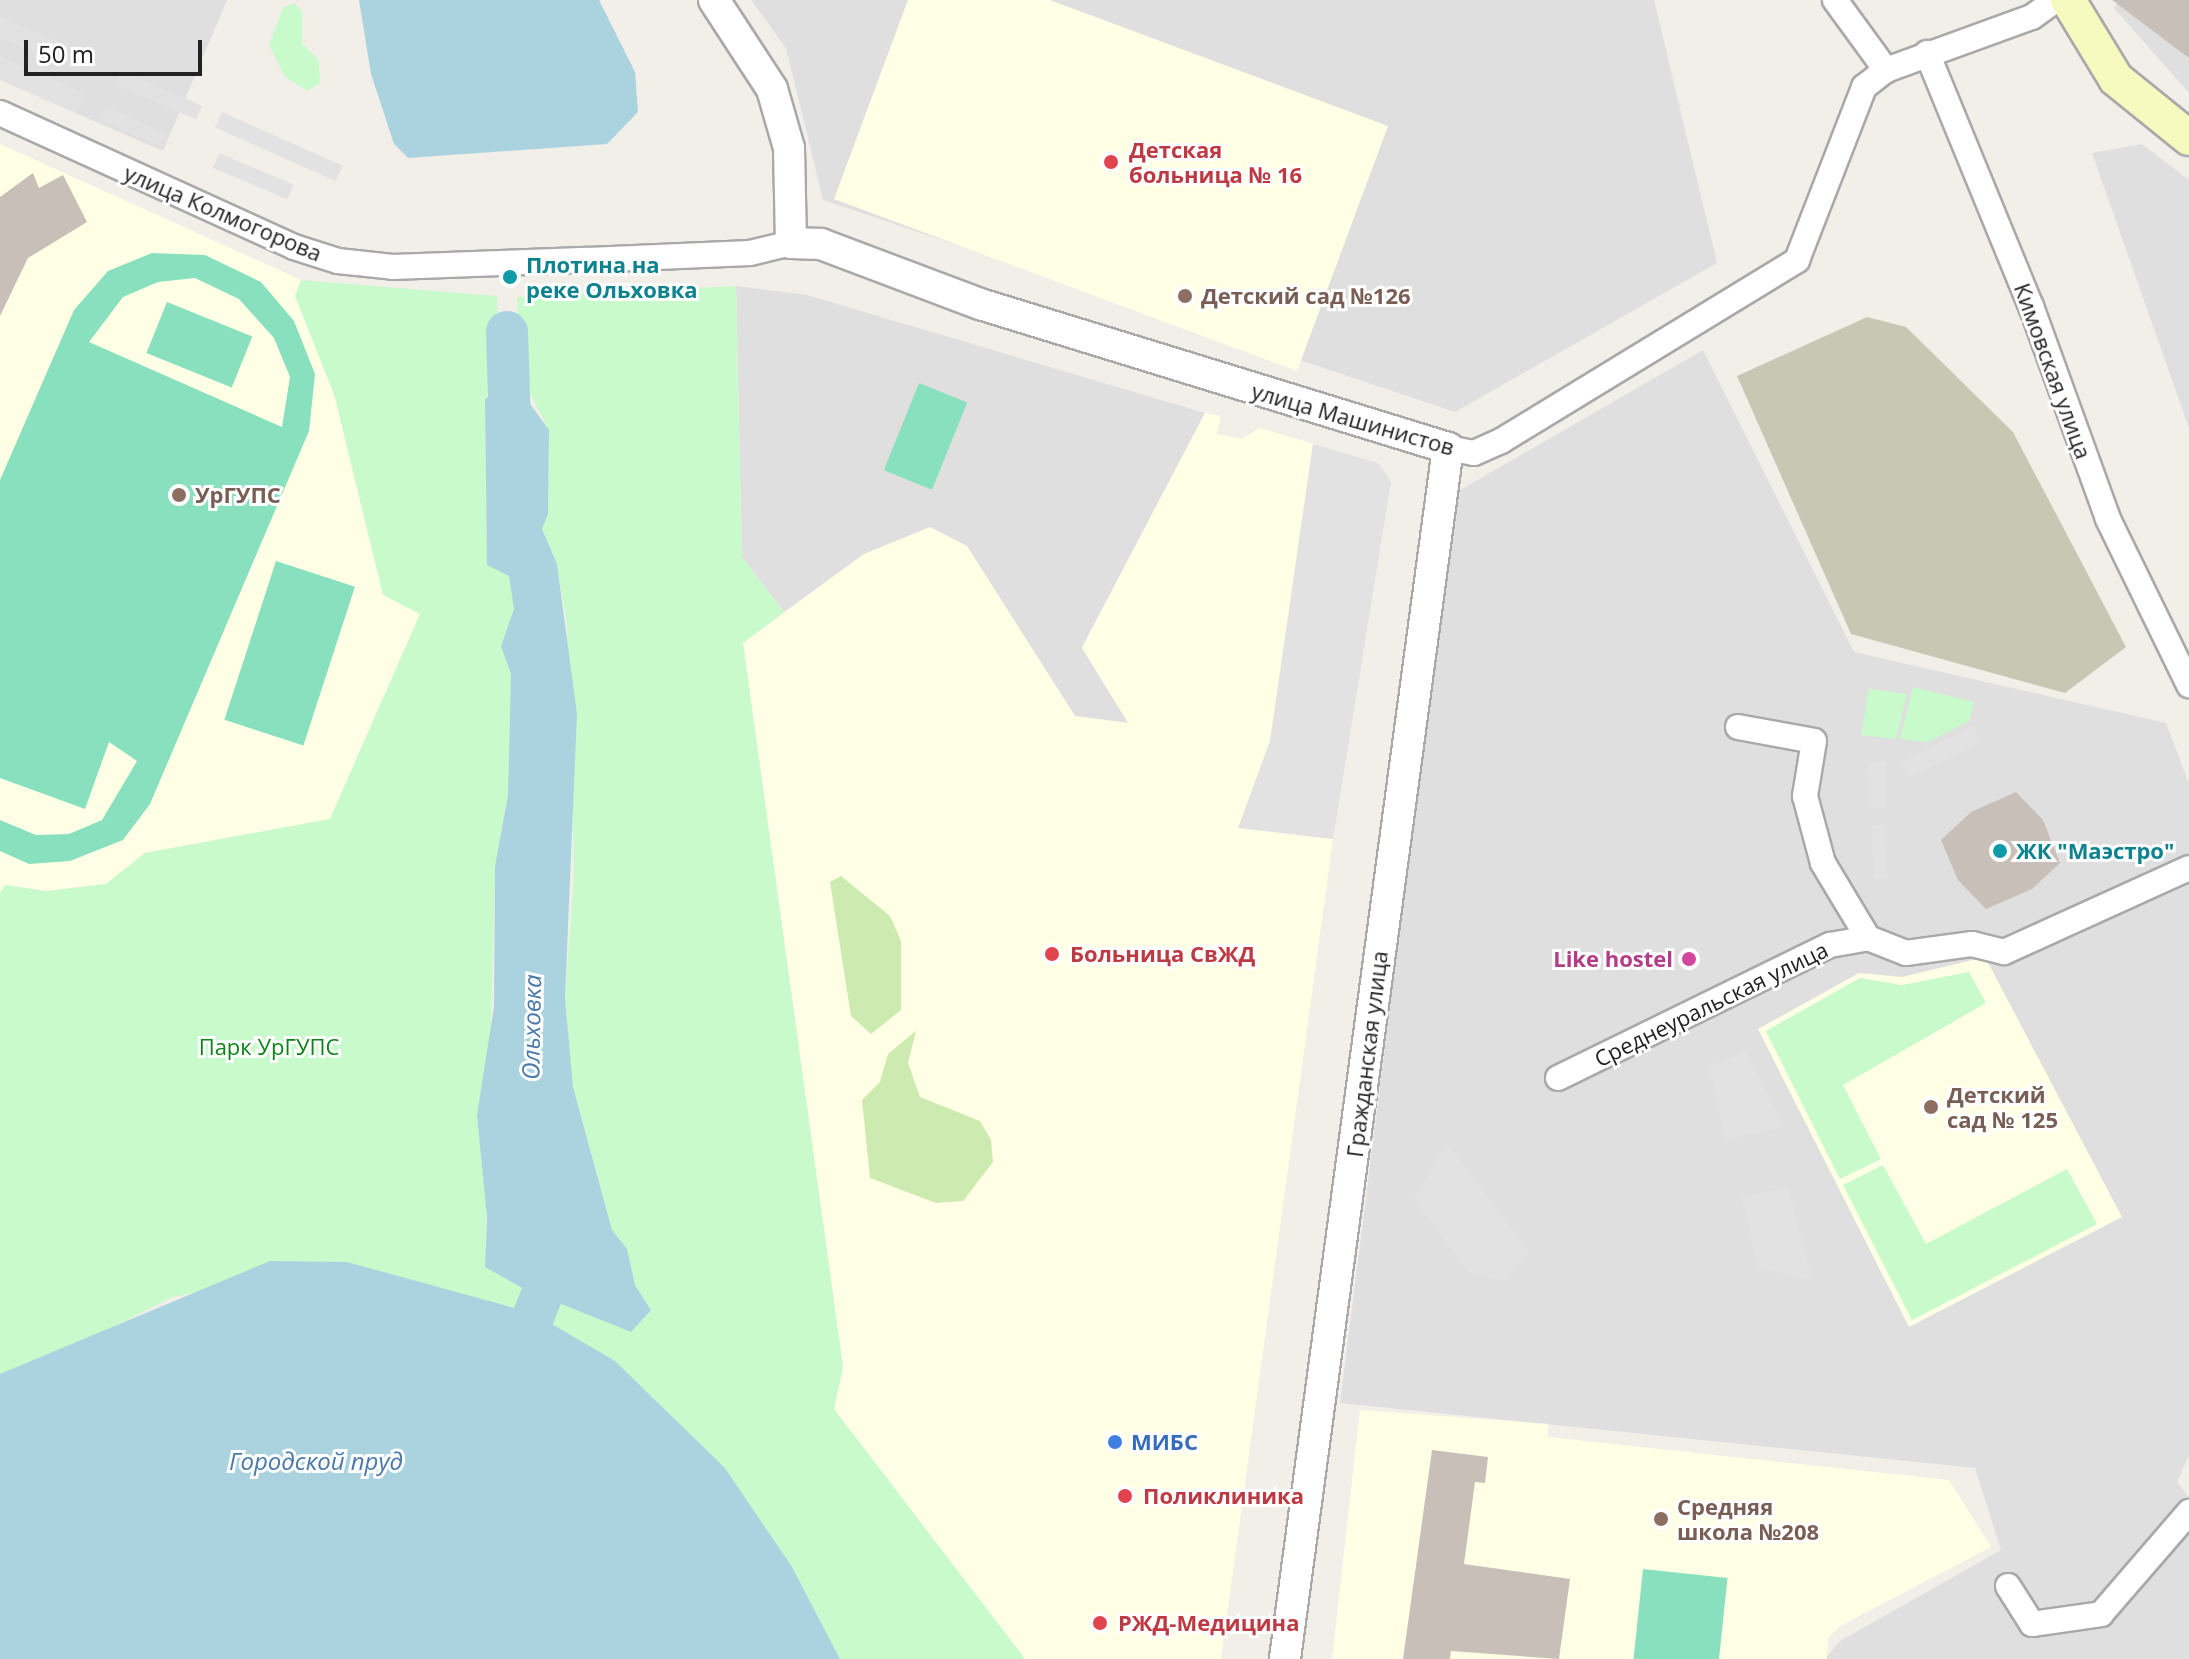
<!DOCTYPE html>
<meta charset="utf-8">
<style>
body{margin:0}
#map{position:relative;width:2189px;height:1659px;overflow:hidden;background:#f2efe9;font-family:"Open Sans",sans-serif}
div>[style]{position:absolute}
.residential>*{inset:0;background:#e0dfdf}
.education>*{inset:0;background:#ffffe5}
.construction>*{inset:0;background:#c7c7b4}
.grass>*{inset:0;background:#cdebb0}
.park>*{inset:0;background:#c8facc}
.pitch>*{inset:0;background:#88e0be;transform-origin:0 0}
.parking>*{inset:0;background:#e2e2e2;transform-origin:0 0}
.water>*{inset:0;background:#aad3df}
.river>*{height:42px;margin:-21px;padding:0 21px;transform-origin:21px;border-radius:21px;background:#aad3df}
.building>*{inset:0;background:#c7bfb8}
.roads{filter:drop-shadow(2px 0 #a9a9a9) drop-shadow(-2px 0 #a9a9a9) drop-shadow(0 2px #a9a9a9) drop-shadow(0 -2px #a9a9a9)}
.minor>*{height:24px;margin:-12px;padding:0 12px;transform-origin:12px;border-radius:12px;background:#fff}
.tertiary>*{height:30px;margin:-15px;padding:0 15px;transform-origin:15px;border-radius:15px;background:#fff}
.secondary>*{height:34px;margin:-17px;padding:0 17px;transform-origin:17px;border-radius:17px;background:#f7fabf}
.dots>*{width:22px;height:22px;translate:-50% -50%;box-sizing:border-box;border:4px solid #fff;border-radius:50%}
span{translate:-50% -50%;white-space:nowrap;text-align:center;line-height:1.15;-webkit-text-stroke:6px #fff;paint-order:stroke}
.health-label{font-size:22px;color:#be3a42;font-weight:700}
.left{translate:0 -50%;text-align:left}
.street-label{font-size:22px;color:#222}
.culture-label{font-size:22px;color:#0d838f;font-weight:700}
.education-label{font-size:22px;color:#785e54;font-weight:700}
.hotel-label{font-size:22px;color:#b23c85;font-weight:700}
.right{translate:-100% -50%;text-align:right}
.park-label{font-size:22px;color:#0c8416}
.shop-label{font-size:22px;color:#366cbe;font-weight:700}
.water-label{font-size:24px;color:#4a7aab;font-style:italic}
.scale{position:absolute;left:24px;top:40px;width:178px;height:36px;box-sizing:border-box;border:4px solid #222;border-top:0;padding-left:10px;font-size:24px;line-height:28px;white-space:nowrap;color:#222;-webkit-text-stroke:6px #fff;paint-order:stroke}
</style>
<div id="map">
<div class="residential">
<div style="clip-path:polygon(0 0,227px 0,163px 151px,0 80px)"></div>
<div style="clip-path:polygon(751px 0,1654px 0,1717px 263px,1455px 412px,823px 200px,786px 48px)"></div>
<div style="clip-path:polygon(2120px 0,2189px 0,2189px 93px,2114px 8px)"></div>
<div style="clip-path:polygon(2142px 144px,2189px 180px,2189px 428px,2092px 153px)"></div>
<div style="clip-path:polygon(736px 286px,807px 295px,1205px 413px,1082px 647px,1129px 723px,1075px 716px,967px 547px,864px 554px,784px 612px,742px 557px)"></div>
<div style="clip-path:polygon(1703px 350px,1854px 652px,2166px 723px,2189px 784px,2189px 1455px,2177px 1482px,2189px 1497px,2189px 1659px,1825px 1659px,1840px 1641px,2001px 1550px,1975px 1468px,1340px 1403px,1455px 493px)"></div>
</div>
<div class="education">
<div style="clip-path:polygon(908px 0,1050px 0,1388px 126px,1297px 371px,834px 199px)"></div>
<div style="clip-path:polygon(0 144px,301px 280px,295px 296px,420px 614px,330px 819px,145px 853px,106px 884px,46px 891px,6px 885px,0 893px)"></div>
<div style="clip-path:polygon(1205px 413px,1221px 416px,1217px 434px,1241px 439px,1260px 428px,1313px 444px,1270px 741px,1239px 827px,1333px 839px,1221px 1659px,1025px 1659px,834px 1409px,843px 1367px,743px 643px,864px 554px,930px 527px,967px 546px,1075px 716px,1128px 723px,1082px 648px)"></div>
<div style="clip-path:polygon(1985px 957px,2122px 1217px,1909px 1327px,1758px 1029px,1859px 973px,1902px 977px)"></div>
<div style="clip-path:polygon(1360px 1410px,1548px 1424px,1548px 1437px,1949px 1480px,1991px 1547px,1840px 1626px,1828px 1638px,1827px 1659px,1332px 1659px)"></div>
</div>
<div class="construction">
<div style="clip-path:polygon(1867px 317px,1906px 327px,2013px 432px,2126px 647px,2065px 693px,1851px 634px,1737px 376px)"></div>
</div>
<div class="grass">
<div style="clip-path:polygon(841px 876px,890px 916px,901px 941px,901px 1010px,871px 1034px,851px 1016px,830px 882px)"></div>
<div style="clip-path:polygon(916px 1031px,908px 1063px,920px 1097px,980px 1121px,991px 1140px,993px 1162px,963px 1201px,936px 1203px,870px 1178px,862px 1100px,880px 1082px,888px 1054px)"></div>
</div>
<div class="park">
<div style="clip-path:polygon(294px 3px,302px 12px,302px 44px,319px 60px,320px 83px,307px 91px,285px 77px,269px 45px,283px 8px)"></div>
<div style="clip-path:polygon(301px 280px,497px 296px,499px 369px,485px 400px,487px 564px,509px 576px,514px 609px,501px 646px,511px 674px,508px 795px,495px 866px,485px 1266px,524px 1289px,524px 1299px,511px 1312px,347px 1262px,173px 1297px,48px 1359px,0 1374px,0 893px,5px 885px,46px 891px,106px 884px,145px 853px,330px 819px,420px 614px,383px 595px,334px 394px,295px 296px)"></div>
<div style="clip-path:polygon(736px 286px,742px 557px,784px 612px,743px 643px,843px 1367px,834px 1409px,1025px 1659px,840px 1659px,792px 1567px,725px 1468px,615px 1361px,547px 1324px,562px 1302px,631px 1332px,651px 1310px,635px 1285px,626px 1249px,612px 1230px,573px 1087px,565px 998px,574px 873px,567px 625px,557px 565px,541px 529px,548px 514px,549px 431px,519px 371px,517px 297px)"></div>
<div style="clip-path:polygon(1913px 687px,1974px 702px,1969px 721px,1928px 742px,1900px 739px)"></div>
<div style="clip-path:polygon(1869px 689px,1907px 694px,1896px 739px,1861px 735px)"></div>
<div style="clip-path:polygon(1969px 972px,1986px 1003px,1843px 1085px,1881px 1159px,1840px 1179px,1766px 1031px,1860px 978px,1902px 985px)"></div>
<div style="clip-path:polygon(1883px 1165px,1926px 1244px,2067px 1169px,2097px 1224px,1912px 1320px,1843px 1185px)"></div>
</div>
<div class="pitch">
<div style="clip-path:polygon(evenodd,152px 253px,205px 255px,261px 282px,294px 321px,315px 374px,309px 431px,150px 804px,123px 840px,70px 861px,29px 864px,0 851px,0 820px,36px 835px,69px 834px,102px 820px,137px 761px,109px 742px,85px 809px,0 778px,0 480px,74px 310px,108px 271px,152px 253px,195px 278px,239px 299px,274px 338px,290px 377px,282px 427px,89px 342px,123px 297px,158px 282px,195px 278px)"></div>
<div style="left:167px;top:302px;width:92px;height:55px;rotate:22deg"></div>
<div style="left:919px;top:383px;width:52px;height:94px;rotate:22deg"></div>
<div style="left:276px;top:561px;width:83px;height:167px;rotate:18deg"></div>
<div style="left:1643px;top:1569px;width:85px;height:91px;rotate:6deg"></div>
</div>
<div class="parking">
<div style="left:0;top:17px;width:71px;height:19px;rotate:23deg"></div>
<div style="left:0;top:56px;width:93px;height:21px;rotate:24deg"></div>
<div style="left:121px;top:71px;width:88px;height:15px;rotate:23deg"></div>
<div style="left:105px;top:106px;width:68px;height:15px;rotate:24deg"></div>
<div style="left:222px;top:112px;width:132px;height:17px;rotate:24deg"></div>
<div style="left:219px;top:153px;width:81px;height:16px;rotate:23deg"></div>
<div style="clip-path:polygon(1313px 444px,1378px 463px,1391px 482px,1333px 839px,1238px 828px,1270px 741px)"></div>
<div style="left:1973px;top:726px;width:18px;height:80px;rotate:63deg"></div>
<div style="left:1886px;top:762px;width:46px;height:19px;rotate:88deg"></div>
<div style="left:1885px;top:825px;width:53px;height:14px;rotate:87deg"></div>
<div style="clip-path:polygon(1747px 1051px,1783px 1127px,1725px 1140px,1709px 1066px)"></div>
<div style="clip-path:polygon(1447px 1143px,1530px 1252px,1505px 1281px,1469px 1273px,1414px 1199px)"></div>
<div style="clip-path:polygon(1789px 1187px,1813px 1281px,1757px 1267px,1742px 1197px)"></div>
</div>
<div class="water">
<div style="clip-path:polygon(359px 0,599px 0,635px 72px,638px 112px,607px 144px,408px 158px,394px 144px,371px 74px)"></div>
<div style="clip-path:polygon(507px 372px,549px 430px,548px 514px,542px 529px,557px 564px,577px 714px,565px 998px,573px 1087px,612px 1230px,627px 1249px,635px 1285px,651px 1310px,631px 1332px,524px 1289px,485px 1267px,487px 1217px,477px 1115px,494px 1007px,495px 866px,508px 795px,511px 674px,501px 646px,514px 609px,509px 576px,487px 565px,485px 400px)"></div>
<div style="clip-path:polygon(270px 1261px,347px 1262px,533px 1313px,615px 1361px,725px 1468px,792px 1567px,840px 1659px,0 1659px,0 1374px)"></div>
</div>
<div class="river">
<div style="left:507px;top:332px;width:95px;rotate:88.2deg"></div>
<div style="left:513px;top:1368px;width:101px;rotate:-68.5deg"></div>
<div style="left:550px;top:1274px;width:36px;rotate:-96deg"></div>
</div>
<div class="building">
<div style="clip-path:polygon(2112px 0,2189px 0,2189px 58px)"></div>
<div style="clip-path:polygon(33px 173px,39px 188px,63px 175px,87px 222px,28px 258px,0 316px,0 197px)"></div>
<div style="clip-path:polygon(2016px 792px,2043px 820px,2060px 863px,2032px 889px,1986px 909px,1958px 880px,1941px 840px,1971px 812px)"></div>
<div style="clip-path:polygon(1432px 1450px,1488px 1457px,1485px 1483px,1475px 1482px,1464px 1564px,1570px 1579px,1559px 1659px,1451px 1651px,1450px 1659px,1403px 1659px)"></div>
</div>
<div class="roads">
<div class="minor">
<div style="left:1835px;top:0;width:87px;rotate:53.9deg"></div>
<div style="left:1927px;top:53px;width:274px;rotate:67.7deg"></div>
<div style="left:2031px;top:306px;width:226px;rotate:70.1deg"></div>
<div style="left:2108px;top:519px;width:185px;rotate:64deg"></div>
<div style="left:0;top:113px;width:323px;rotate:24.5deg"></div>
<div style="left:294px;top:247px;width:46px;rotate:17.7deg"></div>
<div style="left:338px;top:261px;width:55px;rotate:6.2deg"></div>
<div style="left:393px;top:267px;width:195px;rotate:-2.1deg"></div>
<div style="left:588px;top:260px;width:162px;rotate:-2.5deg"></div>
<div style="left:750px;top:253px;width:42px;rotate:-13.7deg"></div>
<div style="left:1448px;top:448px;width:26px;rotate:11deg"></div>
<div style="left:1474px;top:453px;width:30px;rotate:-24deg"></div>
<div style="left:1501px;top:441px;width:347px;rotate:-31.4deg"></div>
<div style="left:1797px;top:260px;width:186px;rotate:-68.8deg"></div>
<div style="left:1864px;top:87px;width:28px;rotate:-38deg"></div>
<div style="left:1886px;top:70px;width:155px;rotate:-20deg"></div>
<div style="left:2032px;top:17px;width:29px;rotate:-36deg"></div>
<div style="left:1738px;top:727px;width:77px;rotate:10.4deg"></div>
<div style="left:1814px;top:741px;width:56px;rotate:99.3deg"></div>
<div style="left:1805px;top:796px;width:69px;rotate:75deg"></div>
<div style="left:1823px;top:863px;width:87px;rotate:59deg"></div>
<div style="left:1558px;top:1078px;width:303px;rotate:-26.1deg"></div>
<div style="left:1830px;top:945px;width:39px;rotate:-10deg"></div>
<div style="left:1868px;top:938px;width:41px;rotate:21.5deg"></div>
<div style="left:1906px;top:953px;width:67px;rotate:-7.8deg"></div>
<div style="left:1972px;top:944px;width:33px;rotate:14deg"></div>
<div style="left:2004px;top:952px;width:203px;rotate:-24.4deg"></div>
<div style="left:2008px;top:1586px;width:45px;rotate:57.7deg"></div>
<div style="left:2032px;top:1624px;width:70px;rotate:-8.2deg"></div>
<div style="left:2101px;top:1614px;width:135px;rotate:-49.2deg"></div>
</div>
<div class="tertiary">
<div style="left:714px;top:0;width:106px;rotate:56.9deg"></div>
<div style="left:772px;top:89px;width:61px;rotate:73.9deg"></div>
<div style="left:789px;top:148px;width:95px;rotate:88.8deg"></div>
<div style="left:791px;top:243px;width:30px;rotate:2deg"></div>
<div style="left:821px;top:244px;width:170px;rotate:20.7deg"></div>
<div style="left:980px;top:304px;width:490px;rotate:17.1deg"></div>
<div style="left:1448px;top:448px;width:1222px;rotate:97.67deg"></div>
</div>
<div class="secondary">
<div style="left:2068px;top:0;width:92px;rotate:58.7deg"></div>
<div style="left:2116px;top:79px;width:94px;rotate:38.9deg"></div>
</div>
</div>
<div class="dots">
<div style="left:1111px;top:162px;background:#e0444e"></div>
<div style="left:510px;top:277px;background:#0f9aa8"></div>
<div style="left:1185px;top:296px;background:#8d6e63"></div>
<div style="left:179px;top:495px;background:#8d6e63"></div>
<div style="left:2000px;top:851px;background:#0f9aa8"></div>
<div style="left:1052px;top:954px;background:#e0444e"></div>
<div style="left:1689px;top:959px;background:#d1479c"></div>
<div style="left:1931px;top:1107px;background:#8d6e63"></div>
<div style="left:1115px;top:1442px;background:#3f7fe0"></div>
<div style="left:1125px;top:1496px;background:#e0444e"></div>
<div style="left:1661px;top:1519px;background:#8d6e63"></div>
<div style="left:1100px;top:1623px;background:#e0444e"></div>
</div>
<div class="health-label">
<span class="left" style="left:1129px;top:162px">Детская<br>больница № 16</span>
<span class="left" style="left:1070px;top:954px">Больница СвЖД</span>
<span class="left" style="left:1143px;top:1496px">Поликлиника</span>
<span class="left" style="left:1118px;top:1623px">РЖД-Медицина</span>
</div>
<div class="street-label">
<span style="left:223px;top:213px;rotate:23deg">улица Колмогорова</span>
<span style="left:2053px;top:371px;rotate:70deg">Кимовская улица</span>
<span style="left:1353px;top:419px;rotate:16deg">улица Машинистов</span>
<span style="left:1711px;top:1004px;rotate:-26deg">Среднеуральская улица</span>
<span style="left:1367px;top:1054px;rotate:-83deg">Гражданская улица</span>
</div>
<div class="culture-label">
<span class="left" style="left:526px;top:277px">Плотина на<br>реке Ольховка</span>
<span class="left" style="left:2016px;top:851px">ЖК "Маэстро"</span>
</div>
<div class="education-label">
<span class="left" style="left:1201px;top:296px">Детский сад №126</span>
<span class="left" style="left:195px;top:495px">УрГУПС</span>
<span class="left" style="left:1947px;top:1107px">Детский<br>сад № 125</span>
<span class="left" style="left:1677px;top:1519px">Средняя<br>школа №208</span>
</div>
<div class="hotel-label">
<span class="right" style="left:1673px;top:959px">Like hostel</span>
</div>
<div class="park-label">
<span style="left:269px;top:1047px">Парк УрГУПС</span>
</div>
<div class="shop-label">
<span class="left" style="left:1131px;top:1442px">МИБС</span>
</div>
<div class="water-label">
<span style="left:531px;top:1027px;rotate:-89deg">Ольховка</span>
<span style="left:316px;top:1461px">Городской пруд</span>
</div>
<div class="scale">50 m</div>
</div>
